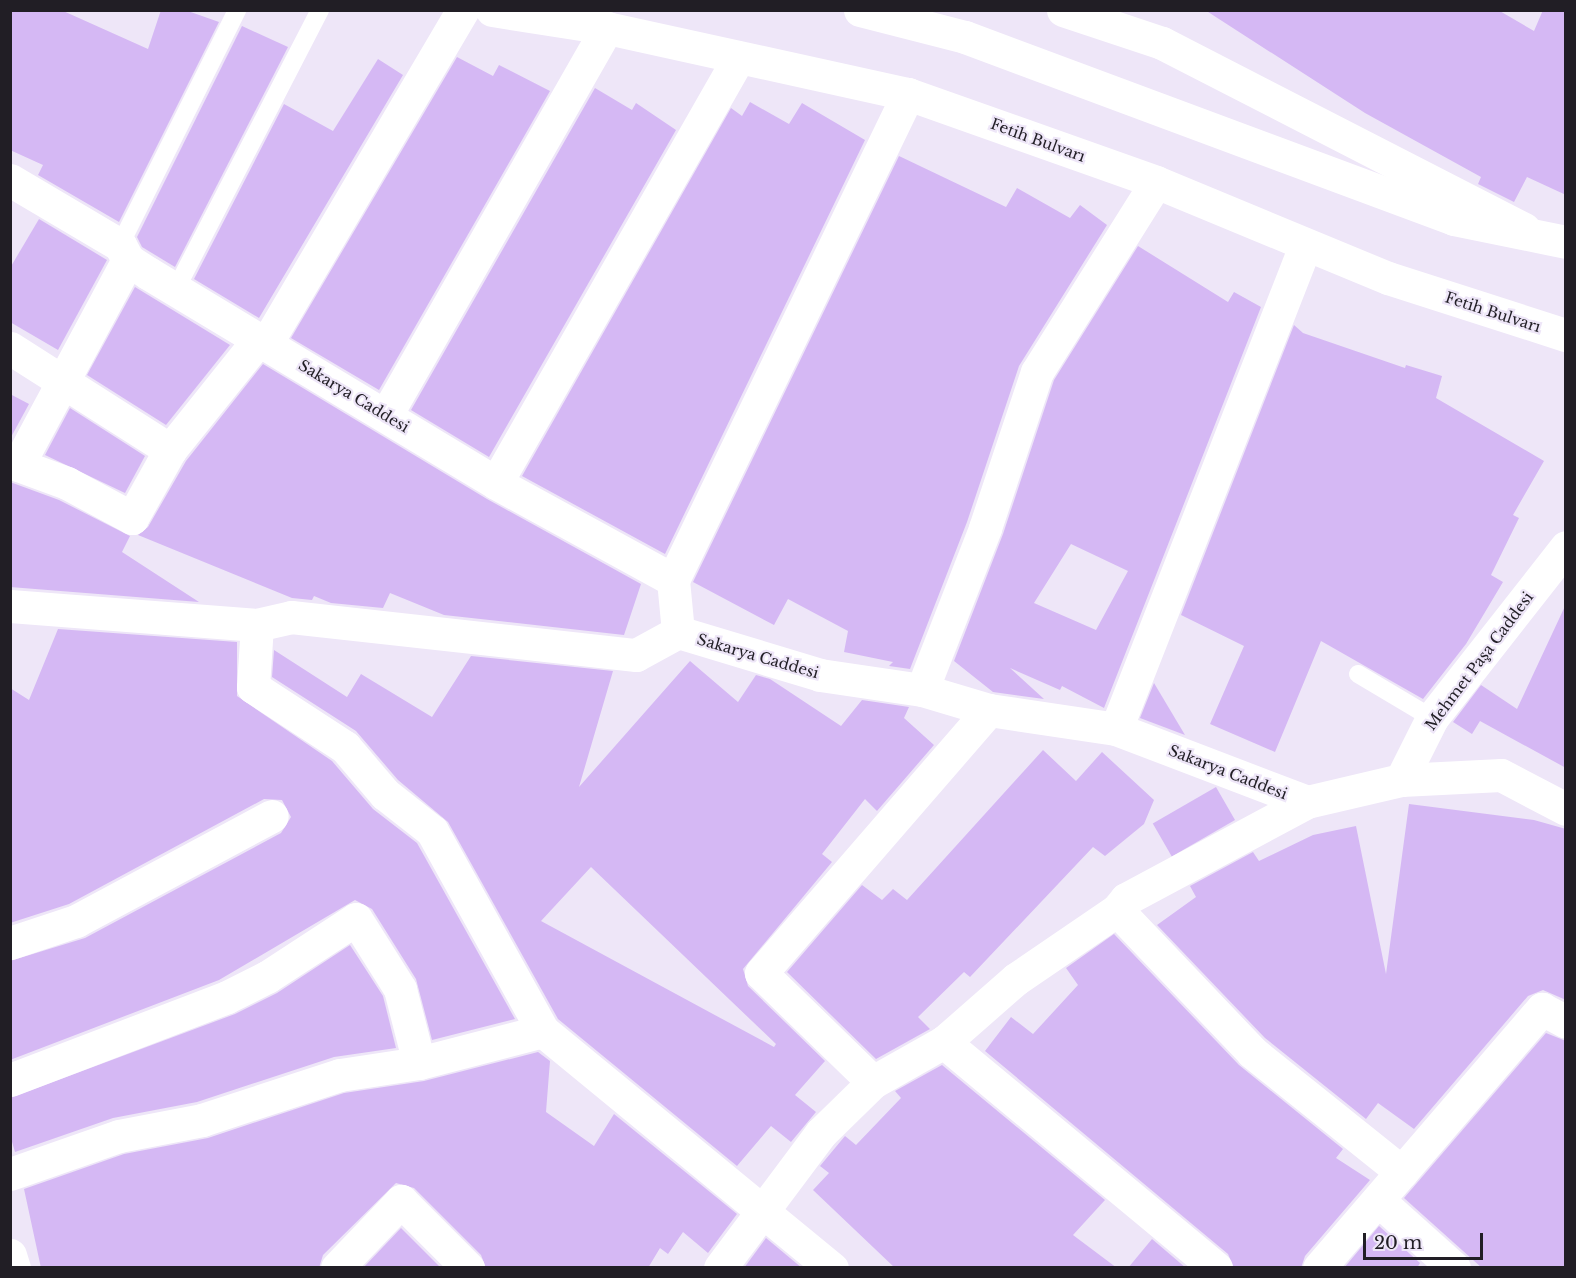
<!DOCTYPE html>
<meta charset="utf-8">
<style>
body{margin:0}
#map{position:relative;width:1576px;height:1278px;overflow:hidden;background:#eee6f8;font-family:"Libre Baskerville",serif}
div>[style]{position:absolute}
.building>*{inset:0;background:#d5b8f4;transform-origin:0 0}
.lane>*{height:18px;margin:-9px;padding:0 9px;transform-origin:9px;border-radius:9px;background:#fff}
.street>*{height:33px;margin:-16.5px;padding:0 16.5px;transform-origin:16.5px;border-radius:16.5px;background:#fff}
.secondary>*{height:33px;margin:-16.5px;padding:0 16.5px;transform-origin:16.5px;border-radius:16.5px;background:#fff}
span{translate:-50% -50%;white-space:nowrap;text-align:center;line-height:1.15;-webkit-text-stroke:4.5px #eee6f8;paint-order:stroke}
.street-label{font-size:15px;color:#211e25}
.frame{position:absolute;inset:0;border:12px solid #211e25;pointer-events:none}
.scale{position:absolute;left:1363px;top:1233px;width:120px;height:27px;box-sizing:border-box;border:3px solid #211e25;border-top:0;padding-left:8px;font-size:18px;line-height:21px;white-space:nowrap;color:#211e25;-webkit-text-stroke:4px #eee6f8;paint-order:stroke}
</style>
<div id="map">
<div class="building">
<div style="clip-path:polygon(10px 10px,61px 10px,148px 49px,161px 10px,185px 10px,219px 22px,119px 222px,38px 175px,43px 165px,10px 150px)"></div>
<div style="clip-path:polygon(1205px 10px,1498px 10px,1534px 31px,1543px 10px,1566px 10px,1566px 195px,1527px 177px,1514px 202px,1478px 184px,1481px 177px,1365px 113px)"></div>
<div style="clip-path:polygon(242px 26px,288px 47px,175px 267px,142px 247px,137px 237px)"></div>
<div style="clip-path:polygon(457px 57px,493px 76px,499px 65px,550px 91px,379px 390px,291px 338px)"></div>
<div style="clip-path:polygon(378px 59px,403px 75px,259px 318px,194px 279px,284px 104px,333px 131px)"></div>
<div style="clip-path:polygon(595px 88px,632px 110px,636px 103px,676px 130px,489px 457px,411px 410px)"></div>
<div style="clip-path:polygon(750px 102px,789px 124px,802px 103px,865px 140px,665px 554px,522px 476px,731px 108px,742px 116px)"></div>
<div style="clip-path:polygon(899px 156px,1006px 207px,1017px 188px,1070px 218px,1080px 205px,1107px 225px,1019px 366px,967px 522px,910px 669px,889px 666px,893px 662px,844px 652px,848px 631px,788px 599px,774px 625px,693px 582px)"></div>
<div style="clip-path:polygon(39px 219px,107px 260px,58px 350px,10px 322px,10px 268px)"></div>
<div style="clip-path:polygon(evenodd,1138px 246px,1228px 302px,1234px 292px,1261px 307px,1104px 708px,1062px 686px,1060px 690px,1010px 668px,1044px 699px,993px 692px,954px 661px,1003px 534px,1054px 380px,1138px 246px,1071px 544px,1128px 571px,1096px 630px,1034px 603px,1071px 544px)"></div>
<div style="clip-path:polygon(135px 287px,230px 345px,166px 425px,87px 375px)"></div>
<div style="clip-path:polygon(1294px 325px,1303px 333px,1405px 368px,1406px 365px,1442px 376px,1436px 398px,1544px 461px,1513px 515px,1519px 518px,1491px 575px,1503px 582px,1466px 644px,1423px 699px,1321px 641px,1275px 752px,1210px 724px,1244px 646px,1181px 615px)"></div>
<div style="clip-path:polygon(263px 364px,487px 499px,641px 584px,624px 635px,444px 615px,390px 593px,383px 608px,331px 603px,314px 596px,312px 600px,292px 598px,138px 535px,148px 527px,186px 461px)"></div>
<div style="clip-path:polygon(10px 394px,29px 404px,10px 439px)"></div>
<div style="clip-path:polygon(70px 408px,145px 456px,125px 493px,45px 455px)"></div>
<div style="clip-path:polygon(10px 482px,59px 500px,130px 536px,122px 552px,199px 602px,10px 587px)"></div>
<div style="clip-path:polygon(1566px 604px,1566px 768px,1480px 721px,1472px 734px,1453px 722px,1481px 685px,1517px 709px)"></div>
<div style="clip-path:polygon(58px 629px,237px 642px,237px 696px,332px 761px,373px 809px,417px 843px,515px 1019px,432px 1040px,416px 979px,372px 909px,355px 900px,219px 980px,10px 1060px,10px 961px,85px 938px,281px 833px,291px 817px,282px 800px,264px 799px,69px 904px,10px 923px,10px 688px,29px 700px)"></div>
<div style="clip-path:polygon(evenodd,274px 650px,347px 697px,361px 674px,432px 717px,471px 656px,613px 671px,579px 787px,690px 661px,738px 702px,756px 675px,770px 679px,841px 726px,862px 700px,909px 707px,904px 718px,934px 745px,877px 811px,865px 799px,822px 854px,832px 862px,743px 969px,748px 986px,825px 1061px,795px 1095px,816px 1112px,791px 1142px,771px 1126px,737px 1166px,558px 1019px,448px 822px,398px 780px,356px 731px,272px 677px,274px 650px,591px 867px,776px 1044px,774px 1047px,541px 921px,591px 867px)"></div>
<div style="clip-path:polygon(1154px 683px,1185px 735px,1140px 718px)"></div>
<div style="clip-path:polygon(1043px 750px,1076px 781px,1102px 752px,1154px 800px,1144px 824px,1105px 856px,1093px 847px,970px 977px,964px 972px,918px 1017px,930px 1029px,876px 1059px,787px 972px,862px 885px,882px 900px,893px 889px,907px 900px)"></div>
<div style="left:1216px;top:787px;width:38px;height:73px;rotate:60deg"></div>
<div style="clip-path:polygon(1409px 804px,1534px 820px,1566px 829px,1566px 1000px,1543px 990px,1528px 996px,1414px 1129px,1378px 1103px,1366px 1119px,1265px 1038px,1157px 925px,1196px 897px,1190px 886px,1253px 852px,1259px 861px,1313px 835px,1356px 826px,1386px 974px)"></div>
<div style="clip-path:polygon(1114px 934px,1239px 1065px,1343px 1149px,1336px 1158px,1370px 1180px,1305px 1256px,1301px 1268px,1234px 1268px,1228px 1254px,985px 1051px,1011px 1017px,1033px 1034px,1078px 985px,1066px 968px)"></div>
<div style="clip-path:polygon(350px 945px,383px 996px,396px 1048px,334px 1057px,197px 1102px,113px 1118px,15px 1152px,10px 1135px,10px 1098px,235px 1014px,277px 993px)"></div>
<div style="clip-path:polygon(1546px 1033px,1566px 1041px,1566px 1268px,1482px 1268px,1404px 1198px)"></div>
<div style="clip-path:polygon(538px 1052px,550px 1061px,546px 1112px,594px 1146px,614px 1114px,737px 1214px,708px 1253px,683px 1232px,668px 1254px,660px 1248px,648px 1268px,486px 1268px,481px 1255px,414px 1188px,396px 1183px,323px 1255px,319px 1268px,41px 1268px,24px 1189px,124px 1154px,208px 1138px,344px 1093px,424px 1081px)"></div>
<div style="clip-path:polygon(942px 1065px,1105px 1200px,1073px 1235px,1117px 1268px,895px 1268px,813px 1190px,829px 1173px,820px 1166px,845px 1136px,856px 1145px,901px 1098px,895px 1091px)"></div>
<div style="clip-path:polygon(1379px 1226px,1420px 1263px,1417px 1268px,1344px 1268px)"></div>
<div style="clip-path:polygon(401px 1228px,441px 1268px,363px 1268px)"></div>
<div style="clip-path:polygon(766px 1238px,802px 1268px,744px 1268px)"></div>
<div style="clip-path:polygon(1152px 1239px,1186px 1268px,1128px 1268px)"></div>
</div>
<div class="lane">
<div style="left:120px;top:245px;width:263px;rotate:-63.5deg"></div>
<div style="left:177px;top:287px;width:312px;rotate:-62.7deg"></div>
<div style="left:1358px;top:674px;width:86px;rotate:30.7deg"></div>
</div>
<div class="street">
<div style="left:1063px;top:10px;width:104px;rotate:18.4deg"></div>
<div style="left:1162px;top:43px;width:407px;rotate:27.2deg"></div>
<div style="left:10px;top:180px;width:128px;rotate:30.6deg"></div>
<div style="left:120px;top:245px;width:17px;rotate:62deg"></div>
<div style="left:128px;top:260px;width:24px;rotate:33deg"></div>
<div style="left:148px;top:273px;width:406px;rotate:31.1deg"></div>
<div style="left:496px;top:483px;width:202px;rotate:28.7deg"></div>
<div style="left:673px;top:580px;width:52px;rotate:84.5deg"></div>
<div style="left:266px;top:344px;width:388px;rotate:-59.5deg"></div>
<div style="left:10px;top:348px;width:190px;rotate:32.5deg"></div>
<div style="left:386px;top:415px;width:446px;rotate:-60.3deg"></div>
<div style="left:10px;top:462px;width:61px;rotate:20.2deg"></div>
<div style="left:67px;top:483px;width:74px;rotate:28.3deg"></div>
<div style="left:132px;top:518px;width:78px;rotate:-60.8deg"></div>
<div style="left:170px;top:450px;width:142px;rotate:-51.3deg"></div>
<div style="left:18px;top:465px;width:233px;rotate:-61.8deg"></div>
<div style="left:496px;top:483px;width:490px;rotate:-60.3deg"></div>
<div style="left:673px;top:580px;width:540px;rotate:-64.19deg"></div>
<div style="left:10px;top:606px;width:248px;rotate:4.4deg"></div>
<div style="left:257px;top:625px;width:35px;rotate:-13deg"></div>
<div style="left:291px;top:617px;width:347px;rotate:6.3deg"></div>
<div style="left:636px;top:655px;width:48px;rotate:-28.7deg"></div>
<div style="left:257px;top:625px;width:62px;rotate:93.7deg"></div>
<div style="left:253px;top:687px;width:110px;rotate:33.1deg"></div>
<div style="left:345px;top:747px;width:62px;rotate:49.6deg"></div>
<div style="left:385px;top:794px;width:60px;rotate:38.2deg"></div>
<div style="left:432px;top:831px;width:229px;rotate:61deg"></div>
<div style="left:543px;top:1031px;width:374px;rotate:39.4deg"></div>
<div style="left:678px;top:632px;width:148px;rotate:16.8deg"></div>
<div style="left:820px;top:675px;width:103px;rotate:8.4deg"></div>
<div style="left:922px;top:690px;width:70px;rotate:16.6deg"></div>
<div style="left:989px;top:710px;width:128px;rotate:8.5deg"></div>
<div style="left:1116px;top:729px;width:204px;rotate:20.9deg"></div>
<div style="left:1307px;top:802px;width:97px;rotate:-13.2deg"></div>
<div style="left:1401px;top:780px;width:100px;rotate:-2.9deg"></div>
<div style="left:1501px;top:775px;width:73px;rotate:27.6deg"></div>
<div style="left:922px;top:690px;width:174px;rotate:-68.7deg"></div>
<div style="left:985px;top:528px;width:164px;rotate:-71.6deg"></div>
<div style="left:1037px;top:372px;width:224px;rotate:-57.9deg"></div>
<div style="left:1116px;top:729px;width:519px;rotate:-68.63deg"></div>
<div style="left:1401px;top:780px;width:69px;rotate:-63.4deg"></div>
<div style="left:1432px;top:718px;width:217px;rotate:-51.9deg"></div>
<div style="left:1117px;top:910px;width:196px;rotate:46.4deg"></div>
<div style="left:1252px;top:1052px;width:192px;rotate:38.7deg"></div>
<div style="left:10px;top:943px;width:70px;rotate:-18.4deg"></div>
<div style="left:76px;top:921px;width:222px;rotate:-28.2deg"></div>
<div style="left:10px;top:1080px;width:232px;rotate:-20.9deg"></div>
<div style="left:227px;top:997px;width:45px;rotate:-26.6deg"></div>
<div style="left:267px;top:977px;width:106px;rotate:-33.1deg"></div>
<div style="left:356px;top:919px;width:83px;rotate:57.8deg"></div>
<div style="left:400px;top:989px;width:76px;rotate:75.6deg"></div>
<div style="left:873px;top:1082px;width:156px;rotate:-135.8deg"></div>
<div style="left:761px;top:973px;width:348px;rotate:-49.1deg"></div>
<div style="left:10px;top:1174px;width:115px;rotate:-19.2deg"></div>
<div style="left:119px;top:1136px;width:85px;rotate:-10.9deg"></div>
<div style="left:202px;top:1120px;width:145px;rotate:-18.1deg"></div>
<div style="left:340px;top:1075px;width:80px;rotate:-8.6deg"></div>
<div style="left:419px;top:1063px;width:128px;rotate:-14.5deg"></div>
<div style="left:1378px;top:1200px;width:102px;rotate:41.8deg"></div>
<div style="left:10px;top:1255px;width:14px;rotate:73deg"></div>
<div style="left:337px;top:1268px;width:93px;rotate:-46.3deg"></div>
<div style="left:401px;top:1201px;width:95px;rotate:45deg"></div>
<div style="left:720px;top:1268px;width:169px;rotate:-53.2deg"></div>
<div style="left:821px;top:1133px;width:73px;rotate:-44.4deg"></div>
<div style="left:873px;top:1082px;width:81px;rotate:-29.4deg"></div>
<div style="left:1216px;top:1268px;width:354px;rotate:-140.3deg"></div>
<div style="left:944px;top:1042px;width:96px;rotate:-41.2deg"></div>
<div style="left:1016px;top:979px;width:122px;rotate:-34.3deg"></div>
<div style="left:1117px;top:910px;width:14px;rotate:-51deg"></div>
<div style="left:1126px;top:899px;width:205px;rotate:-28.2deg"></div>
<div style="left:1319px;top:1268px;width:342px;rotate:-49.3deg"></div>
<div style="left:1542px;top:1009px;width:27px;rotate:28deg"></div>
</div>
<div class="secondary">
<div style="left:492px;top:10px;width:116px;rotate:8.9deg"></div>
<div style="left:607px;top:28px;width:308px;rotate:12.4deg"></div>
<div style="left:908px;top:94px;width:263px;rotate:19.5deg"></div>
<div style="left:1156px;top:182px;width:251px;rotate:22.5deg"></div>
<div style="left:1388px;top:278px;width:187px;rotate:17.8deg"></div>
<div style="left:860px;top:10px;width:108px;rotate:14.4deg"></div>
<div style="left:965px;top:37px;width:522px;rotate:20.41deg"></div>
<div style="left:1454px;top:219px;width:114px;rotate:11.6deg"></div>
</div>
<div class="street-label">
<span style="left:1038px;top:140px;rotate:20deg">Fetih Bulvarı</span>
<span style="left:1493px;top:312px;rotate:18deg">Fetih Bulvarı</span>
<span style="left:354px;top:396px;rotate:31deg">Sakarya Caddesi</span>
<span style="left:758px;top:656px;rotate:16deg">Sakarya Caddesi</span>
<span style="left:1479px;top:661px;rotate:-53deg">Mehmet Paşa Caddesi</span>
<span style="left:1228px;top:772px;rotate:21deg">Sakarya Caddesi</span>
</div>
<div class="frame"></div>
<div class="scale">20 m</div>
</div>
